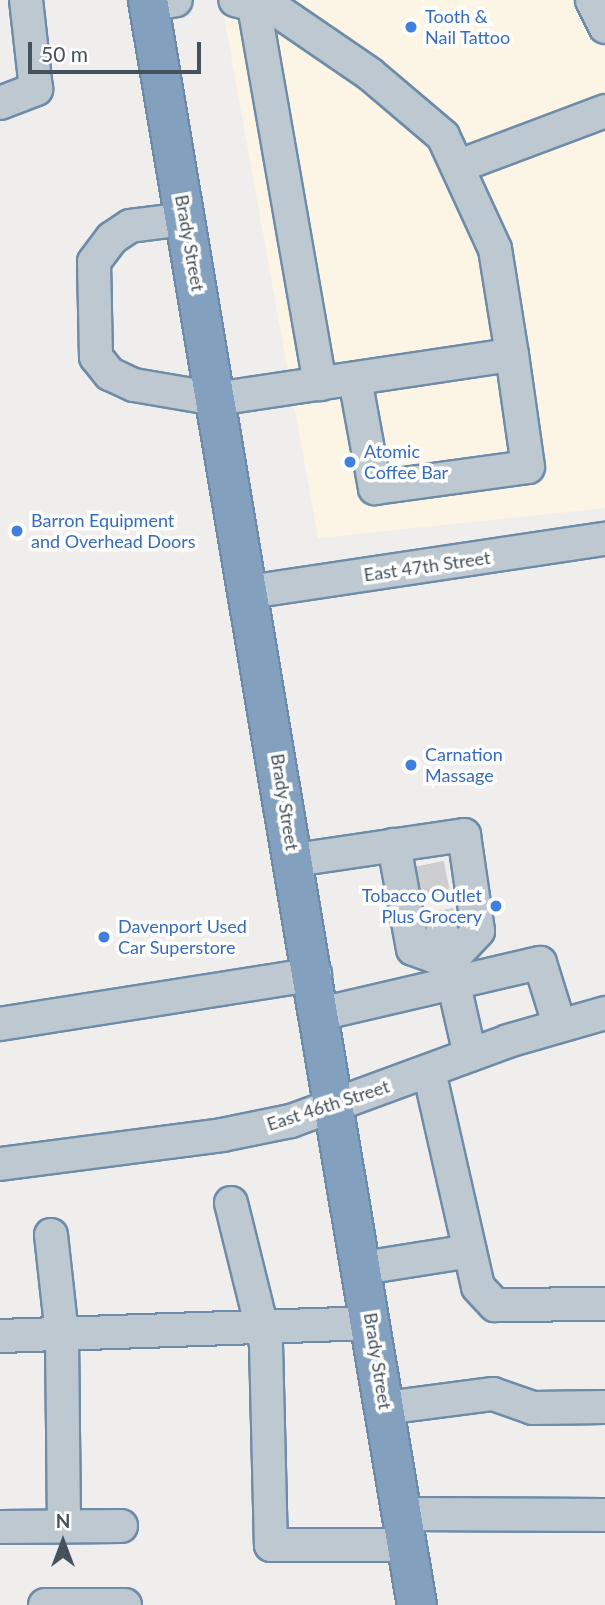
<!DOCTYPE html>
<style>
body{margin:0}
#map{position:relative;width:605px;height:1605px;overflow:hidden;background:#f0eded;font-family:Lato,sans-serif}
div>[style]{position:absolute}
.commercial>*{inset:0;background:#fcf5e5}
.minor-tunnel>*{height:32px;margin-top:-16px;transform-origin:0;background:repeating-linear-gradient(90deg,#ceced0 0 32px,transparent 0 48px)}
.roads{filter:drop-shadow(2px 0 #6e8ca9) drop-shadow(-2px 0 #6e8ca9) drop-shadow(0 2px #6e8ca9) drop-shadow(0 -2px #6e8ca9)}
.minor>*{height:32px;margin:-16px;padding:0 16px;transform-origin:16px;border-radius:16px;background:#bdc8d0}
.highway>*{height:38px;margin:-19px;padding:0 19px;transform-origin:19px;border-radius:19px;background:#83a1be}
.dots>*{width:19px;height:19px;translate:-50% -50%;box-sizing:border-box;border:4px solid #fff;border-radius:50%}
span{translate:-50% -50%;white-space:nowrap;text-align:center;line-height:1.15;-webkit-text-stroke:7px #fff;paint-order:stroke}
.shop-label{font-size:18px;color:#366cbe}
.left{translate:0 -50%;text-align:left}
.right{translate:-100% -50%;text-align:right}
.street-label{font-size:18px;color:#45515b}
.north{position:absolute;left:28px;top:1507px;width:70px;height:70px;-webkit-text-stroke:5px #fff;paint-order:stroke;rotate:0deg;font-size:19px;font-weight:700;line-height:28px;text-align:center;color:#45515b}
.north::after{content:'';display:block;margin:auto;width:24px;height:32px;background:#45515b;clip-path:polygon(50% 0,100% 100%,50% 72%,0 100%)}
.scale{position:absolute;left:28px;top:42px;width:173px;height:32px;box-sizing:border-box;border:4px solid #45515b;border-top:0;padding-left:9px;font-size:21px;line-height:24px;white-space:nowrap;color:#45515b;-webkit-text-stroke:5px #fff;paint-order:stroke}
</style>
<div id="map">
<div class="commercial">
<div style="clip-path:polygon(221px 0,605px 0,605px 508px,318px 538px)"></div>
</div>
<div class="minor-tunnel">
<div style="left:428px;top:864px;width:69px;rotate:78.4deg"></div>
</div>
<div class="roads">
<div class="minor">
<div style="left:253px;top:0;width:390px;rotate:80.1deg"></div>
<div style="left:592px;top:0;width:30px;rotate:64deg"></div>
<div style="left:149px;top:5px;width:27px;rotate:-10deg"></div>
<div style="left:0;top:103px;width:39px;rotate:-21deg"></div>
<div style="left:36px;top:89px;width:90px;rotate:-96.4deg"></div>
<div style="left:459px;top:166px;width:156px;rotate:-20.6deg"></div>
<div style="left:185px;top:219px;width:55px;rotate:172.7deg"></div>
<div style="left:130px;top:226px;width:22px;rotate:146deg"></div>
<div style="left:112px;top:238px;width:30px;rotate:127deg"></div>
<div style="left:94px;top:262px;width:95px;rotate:88.8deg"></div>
<div style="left:96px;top:357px;width:22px;rotate:51deg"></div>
<div style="left:110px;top:374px;width:26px;rotate:25deg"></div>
<div style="left:134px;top:385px;width:83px;rotate:9.7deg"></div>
<div style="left:216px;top:399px;width:299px;rotate:-8.5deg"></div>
<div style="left:512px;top:355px;width:107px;rotate:-99.1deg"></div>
<div style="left:495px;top:249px;width:124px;rotate:-114.7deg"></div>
<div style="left:443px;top:136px;width:96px;rotate:-139.7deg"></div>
<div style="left:370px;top:74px;width:112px;rotate:-145.6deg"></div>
<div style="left:278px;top:11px;width:44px;rotate:-165.7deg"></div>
<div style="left:355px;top:379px;width:111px;rotate:79.6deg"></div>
<div style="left:375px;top:488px;width:154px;rotate:-7.8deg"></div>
<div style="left:528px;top:467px;width:113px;rotate:-98.1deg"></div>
<div style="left:249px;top:592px;width:360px;rotate:-8.5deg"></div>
<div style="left:295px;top:860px;width:171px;rotate:-8.4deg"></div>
<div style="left:464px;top:835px;width:97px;rotate:81.7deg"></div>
<div style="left:478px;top:931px;width:42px;rotate:133.1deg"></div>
<div style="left:449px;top:962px;width:38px;rotate:-160deg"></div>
<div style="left:413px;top:949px;width:106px;rotate:-100.4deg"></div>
<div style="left:442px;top:932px;width:126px;rotate:77.2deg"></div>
<div style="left:320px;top:1014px;width:226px;rotate:-13.1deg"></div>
<div style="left:540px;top:963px;width:64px;rotate:72.7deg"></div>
<div style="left:0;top:1024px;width:319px;rotate:-9deg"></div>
<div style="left:429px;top:1071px;width:221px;rotate:77.2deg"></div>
<div style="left:478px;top:1287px;width:25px;rotate:47deg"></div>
<div style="left:495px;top:1305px;width:110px;rotate:-0.5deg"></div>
<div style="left:0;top:1164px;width:224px;rotate:-7.4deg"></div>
<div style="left:222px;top:1135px;width:70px;rotate:-11.5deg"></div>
<div style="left:291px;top:1121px;width:231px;rotate:-20.2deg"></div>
<div style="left:508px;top:1041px;width:101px;rotate:-16.1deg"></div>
<div style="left:231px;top:1203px;width:145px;rotate:76.1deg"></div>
<div style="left:266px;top:1344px;width:201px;rotate:88.6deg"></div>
<div style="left:271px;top:1545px;width:138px"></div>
<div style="left:51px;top:1235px;width:100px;rotate:83.7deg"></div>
<div style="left:62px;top:1334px;width:192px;rotate:89.4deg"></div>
<div style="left:363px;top:1268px;width:108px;rotate:-9deg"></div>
<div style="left:0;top:1336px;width:372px;rotate:-2deg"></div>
<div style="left:385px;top:1408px;width:109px;rotate:-7.4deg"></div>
<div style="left:493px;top:1394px;width:42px;rotate:19.3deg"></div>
<div style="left:533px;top:1408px;width:72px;rotate:-0.8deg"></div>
<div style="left:404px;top:1514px;width:201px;rotate:0.3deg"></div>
<div style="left:0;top:1527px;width:121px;rotate:-0.5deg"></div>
<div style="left:45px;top:1605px;width:80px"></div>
</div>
<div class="highway">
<div style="left:148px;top:0;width:1627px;rotate:80.49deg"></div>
</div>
</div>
<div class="dots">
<div style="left:411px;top:27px;background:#3f7fe0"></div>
<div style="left:350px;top:462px;background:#3f7fe0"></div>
<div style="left:17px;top:531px;background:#3f7fe0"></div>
<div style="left:411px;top:765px;background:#3f7fe0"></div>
<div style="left:496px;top:906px;background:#3f7fe0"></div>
<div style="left:104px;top:937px;background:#3f7fe0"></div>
</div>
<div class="shop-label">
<span class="left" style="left:425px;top:27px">Tooth &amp;<br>Nail Tattoo</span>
<span class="left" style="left:364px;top:462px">Atomic<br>Coffee Bar</span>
<span class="left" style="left:31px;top:531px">Barron Equipment<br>and Overhead Doors</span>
<span class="left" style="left:425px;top:765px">Carnation<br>Massage</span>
<span class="right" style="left:482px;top:906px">Tobacco Outlet<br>Plus Grocery</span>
<span class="left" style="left:118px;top:937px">Davenport Used<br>Car Superstore</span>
</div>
<div class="street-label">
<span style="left:190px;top:243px;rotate:80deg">Brady Street</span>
<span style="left:427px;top:566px;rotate:-8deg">East 47th Street</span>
<span style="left:285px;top:802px;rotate:81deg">Brady Street</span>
<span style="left:328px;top:1105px;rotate:-18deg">East 46th Street</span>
<span style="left:378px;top:1361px;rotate:81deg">Brady Street</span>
</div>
<div class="north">N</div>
<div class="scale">50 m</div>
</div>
